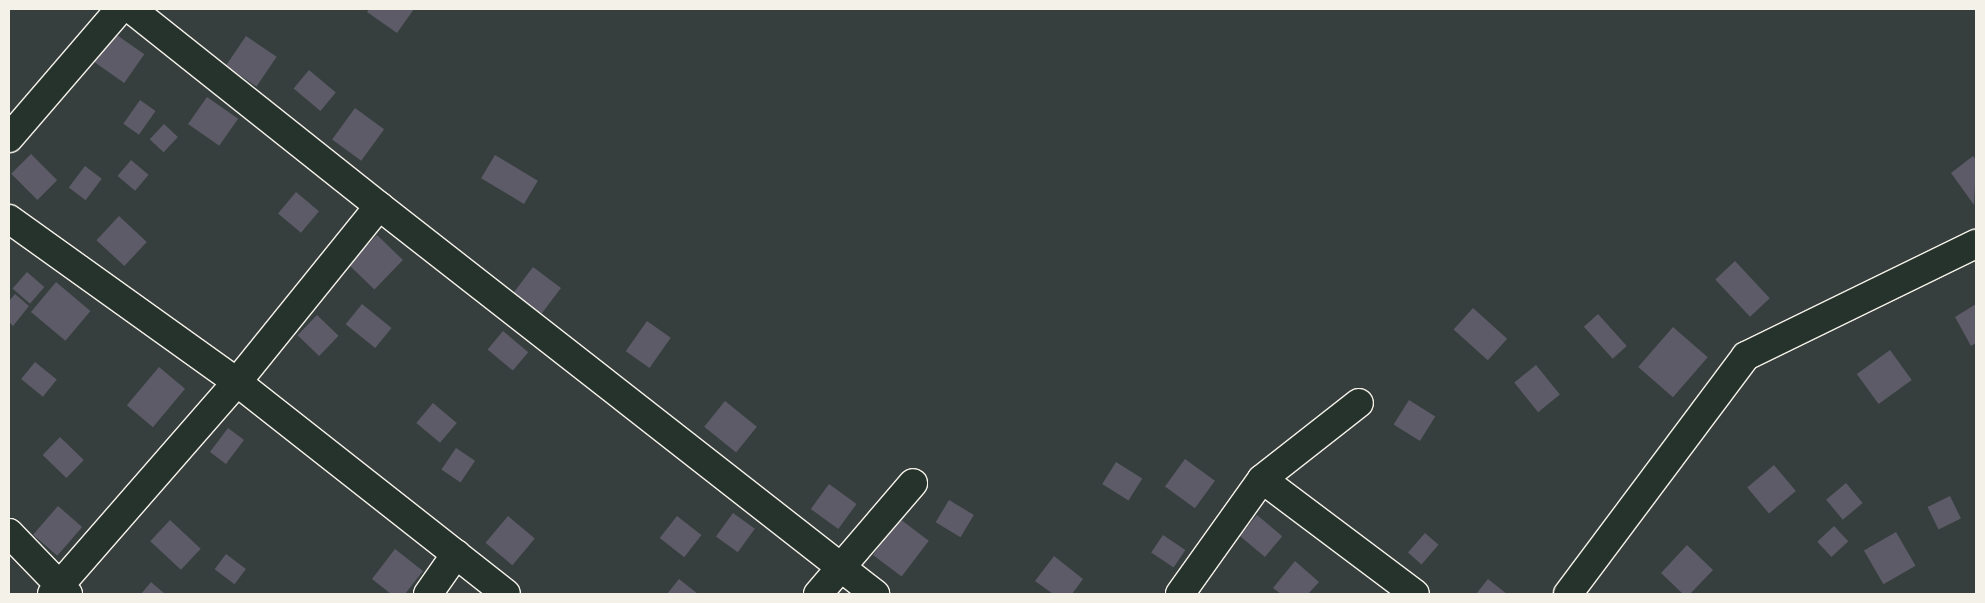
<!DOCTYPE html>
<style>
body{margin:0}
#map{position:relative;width:1985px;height:603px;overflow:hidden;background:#363f3e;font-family:"Patrick Hand",sans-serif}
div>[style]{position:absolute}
.building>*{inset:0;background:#5c5b67;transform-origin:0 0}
.roads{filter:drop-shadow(1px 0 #f4f1e8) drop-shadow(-1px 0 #f4f1e8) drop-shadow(0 1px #f4f1e8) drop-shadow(0 -1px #f4f1e8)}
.street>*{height:28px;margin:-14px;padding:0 14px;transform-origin:14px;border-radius:14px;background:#26332d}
span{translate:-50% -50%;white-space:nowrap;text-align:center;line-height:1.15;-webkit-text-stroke:4px #26332d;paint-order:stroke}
.frame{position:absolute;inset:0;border:10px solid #f4f1e8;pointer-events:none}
</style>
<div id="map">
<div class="building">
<div style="clip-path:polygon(369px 9px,414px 9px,397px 33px,367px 12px)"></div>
<div style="left:114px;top:33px;width:37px;height:35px;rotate:35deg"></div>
<div style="left:246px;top:36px;width:37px;height:36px;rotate:34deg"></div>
<div style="left:309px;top:70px;width:35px;height:24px;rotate:40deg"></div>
<div style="left:207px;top:97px;width:38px;height:33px;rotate:35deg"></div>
<div style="left:140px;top:100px;width:19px;height:29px;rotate:35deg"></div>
<div style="left:355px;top:108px;width:36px;height:39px;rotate:36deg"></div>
<div style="left:164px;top:124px;width:19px;height:21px;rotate:43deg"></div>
<div style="left:31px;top:154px;width:37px;height:28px;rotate:45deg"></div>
<div style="left:495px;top:155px;width:50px;height:27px;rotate:31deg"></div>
<div style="clip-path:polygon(1973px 156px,1976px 160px,1974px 205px,1951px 173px)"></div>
<div style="left:131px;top:160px;width:23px;height:21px;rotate:40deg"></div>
<div style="left:85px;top:166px;width:21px;height:27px;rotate:37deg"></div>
<div style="left:296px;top:192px;width:30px;height:28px;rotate:40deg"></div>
<div style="left:119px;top:216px;width:38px;height:33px;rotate:43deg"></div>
<div style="left:377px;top:235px;width:36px;height:41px;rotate:44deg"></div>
<div style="left:1735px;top:261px;width:51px;height:27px;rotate:47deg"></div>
<div style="left:533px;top:267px;width:35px;height:37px;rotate:37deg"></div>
<div style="left:27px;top:272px;width:23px;height:22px;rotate:41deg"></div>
<div style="left:56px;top:282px;width:45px;height:39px;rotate:40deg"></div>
<div style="clip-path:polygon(15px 294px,29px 306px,13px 326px,9px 322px,9px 301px)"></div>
<div style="left:362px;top:304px;width:38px;height:26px;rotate:39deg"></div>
<div style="clip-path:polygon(1976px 304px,1976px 343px,1971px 346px,1955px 317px)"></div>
<div style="left:1473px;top:308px;width:46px;height:29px;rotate:42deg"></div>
<div style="left:1598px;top:314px;width:43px;height:19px;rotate:48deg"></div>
<div style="left:317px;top:315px;width:30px;height:28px;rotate:44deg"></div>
<div style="left:647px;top:321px;width:29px;height:37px;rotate:35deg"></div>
<div style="left:1673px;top:327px;width:46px;height:53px;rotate:41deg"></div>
<div style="left:503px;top:331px;width:33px;height:24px;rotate:40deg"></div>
<div style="left:1890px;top:350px;width:37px;height:41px;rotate:54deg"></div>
<div style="left:35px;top:362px;width:28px;height:22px;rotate:39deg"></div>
<div style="left:1536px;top:365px;width:38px;height:28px;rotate:51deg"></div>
<div style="left:159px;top:367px;width:34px;height:50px;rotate:40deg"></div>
<div style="left:1409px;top:400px;width:31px;height:29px;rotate:32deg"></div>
<div style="left:725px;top:401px;width:41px;height:33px;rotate:39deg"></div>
<div style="left:433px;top:403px;width:31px;height:26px;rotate:40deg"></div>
<div style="left:228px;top:428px;width:20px;height:30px;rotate:37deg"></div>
<div style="left:60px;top:437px;width:33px;height:25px;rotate:44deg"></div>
<div style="left:456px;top:448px;width:23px;height:26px;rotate:34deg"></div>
<div style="left:1185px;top:459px;width:37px;height:34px;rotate:36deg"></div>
<div style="left:1116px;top:462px;width:31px;height:26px;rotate:32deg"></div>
<div style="left:1774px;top:465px;width:34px;height:35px;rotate:50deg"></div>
<div style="left:1846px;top:483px;width:26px;height:26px;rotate:50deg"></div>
<div style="left:829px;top:484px;width:34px;height:31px;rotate:36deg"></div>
<div style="left:1950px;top:496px;width:25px;height:25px;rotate:64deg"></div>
<div style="left:949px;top:500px;width:29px;height:26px;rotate:31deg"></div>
<div style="left:58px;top:506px;width:32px;height:38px;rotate:41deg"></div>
<div style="left:733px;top:513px;width:27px;height:29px;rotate:36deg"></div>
<div style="left:1257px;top:515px;width:33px;height:27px;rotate:40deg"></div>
<div style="left:508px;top:516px;width:35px;height:35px;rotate:40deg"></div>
<div style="left:677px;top:516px;width:31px;height:28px;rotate:38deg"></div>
<div style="left:900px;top:519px;width:36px;height:45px;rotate:37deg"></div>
<div style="left:170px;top:520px;width:42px;height:29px;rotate:43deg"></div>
<div style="left:1834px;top:526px;width:21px;height:23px;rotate:47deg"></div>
<div style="left:1896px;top:532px;width:39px;height:37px;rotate:60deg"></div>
<div style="left:1425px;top:533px;width:18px;height:26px;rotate:41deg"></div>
<div style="left:1163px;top:535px;width:27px;height:21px;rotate:34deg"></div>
<div style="clip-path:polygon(1687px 545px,1713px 570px,1690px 594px,1683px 594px,1661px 573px)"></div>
<div style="clip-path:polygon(395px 549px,423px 571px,405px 594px,391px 594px,372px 579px)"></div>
<div style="left:226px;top:554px;width:25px;height:19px;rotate:37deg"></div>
<div style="clip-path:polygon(1054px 556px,1083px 579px,1072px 594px,1053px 594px,1035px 581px)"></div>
<div style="clip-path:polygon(1295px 561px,1319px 582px,1308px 594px,1281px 594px,1273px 588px)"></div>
<div style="clip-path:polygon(679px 579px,698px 594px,667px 594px)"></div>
<div style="clip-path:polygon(1488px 579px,1507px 594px,1476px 594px)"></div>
<div style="clip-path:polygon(151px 582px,165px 594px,141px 594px)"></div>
</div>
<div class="roads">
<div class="street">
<div style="left:9px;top:138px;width:170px;rotate:-49.3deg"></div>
<div style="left:379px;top:206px;width:630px;rotate:38.03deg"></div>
<div style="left:9px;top:219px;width:280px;rotate:35.6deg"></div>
<div style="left:237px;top:382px;width:342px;rotate:38.2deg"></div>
<div style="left:1262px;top:479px;width:191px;rotate:36.9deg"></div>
<div style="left:9px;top:533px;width:85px;rotate:46deg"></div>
<div style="left:52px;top:594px;width:281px;rotate:-48.9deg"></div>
<div style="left:237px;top:382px;width:226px;rotate:-51.1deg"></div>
<div style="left:379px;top:206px;width:317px;rotate:-141.5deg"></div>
<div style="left:428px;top:594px;width:49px;rotate:-55deg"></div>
<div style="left:818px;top:594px;width:146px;rotate:-49.4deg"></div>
<div style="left:1180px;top:594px;width:141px;rotate:-54.5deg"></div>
<div style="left:1262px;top:479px;width:123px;rotate:-38.1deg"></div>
<div style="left:1568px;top:594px;width:297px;rotate:-53.2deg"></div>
<div style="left:1746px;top:356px;width:256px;rotate:-26deg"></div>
</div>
</div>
<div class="frame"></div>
</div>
